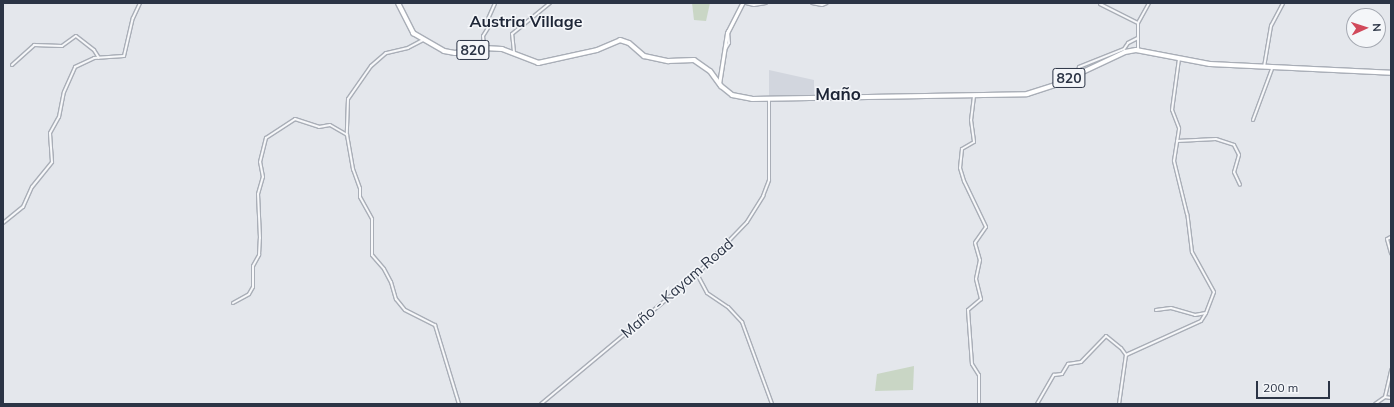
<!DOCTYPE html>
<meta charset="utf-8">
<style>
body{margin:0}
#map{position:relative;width:1394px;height:407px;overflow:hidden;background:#e4e7ec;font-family:Mulish,sans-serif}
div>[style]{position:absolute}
.built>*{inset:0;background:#d2d6de}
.green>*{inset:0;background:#c9d6c5}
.roads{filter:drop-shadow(1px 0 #a9aeb7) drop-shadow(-1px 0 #a9aeb7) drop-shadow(0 1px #a9aeb7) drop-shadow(0 -1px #a9aeb7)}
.street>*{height:2px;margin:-1px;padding:0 1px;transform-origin:1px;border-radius:1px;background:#f7f8fa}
.secondary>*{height:3px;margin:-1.5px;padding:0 1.5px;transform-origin:1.5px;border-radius:1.5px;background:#fff}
.highway>*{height:4px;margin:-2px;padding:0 2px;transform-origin:2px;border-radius:2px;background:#fff}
span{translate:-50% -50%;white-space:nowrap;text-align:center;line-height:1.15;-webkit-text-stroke:3px #f4f6f9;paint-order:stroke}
.shield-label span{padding:1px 3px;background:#f4f6f9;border:1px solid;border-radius:3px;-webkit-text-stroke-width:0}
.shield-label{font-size:14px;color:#2b3445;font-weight:700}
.street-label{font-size:15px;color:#2b3445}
.neighbourhood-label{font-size:16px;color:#1d2536;font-weight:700}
.quarter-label{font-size:17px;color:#1d2536;font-weight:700}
.frame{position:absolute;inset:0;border:4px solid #2b3445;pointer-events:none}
.north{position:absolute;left:1346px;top:8px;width:40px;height:40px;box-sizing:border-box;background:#f4f6f9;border:1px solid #a4a8b1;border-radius:50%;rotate:87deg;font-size:11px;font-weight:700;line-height:16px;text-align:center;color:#2b3445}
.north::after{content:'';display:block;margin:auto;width:14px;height:18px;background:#d1495b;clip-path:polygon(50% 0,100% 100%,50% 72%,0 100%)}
.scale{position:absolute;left:1256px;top:381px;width:74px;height:18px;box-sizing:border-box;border:2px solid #2b3445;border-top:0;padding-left:5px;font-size:12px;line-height:14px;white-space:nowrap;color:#2b3445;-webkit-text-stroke:3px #f4f6f9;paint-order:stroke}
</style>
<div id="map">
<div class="built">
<div style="clip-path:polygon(769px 70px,814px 80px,814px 95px,769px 96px)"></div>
</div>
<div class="green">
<div style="clip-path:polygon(692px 3px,710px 3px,706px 21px,694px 20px)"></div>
<div style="clip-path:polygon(914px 366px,913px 390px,875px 391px,877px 374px)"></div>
</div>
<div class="roads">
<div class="street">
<div style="left:746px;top:3px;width:8px;rotate:14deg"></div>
<div style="left:754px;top:5px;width:12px;rotate:-9deg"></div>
<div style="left:812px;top:3px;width:10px;rotate:11deg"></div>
<div style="left:822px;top:5px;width:5px;rotate:-22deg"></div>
<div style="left:1100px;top:4px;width:42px;rotate:26.6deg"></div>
<div style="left:1138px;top:23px;width:23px;rotate:-61deg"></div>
<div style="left:423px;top:40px;width:17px;rotate:152deg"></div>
<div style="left:408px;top:48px;width:23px;rotate:167deg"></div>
<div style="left:386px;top:53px;width:20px;rotate:139deg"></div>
<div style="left:371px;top:66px;width:40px;rotate:124.9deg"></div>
<div style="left:348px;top:99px;width:36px;rotate:92deg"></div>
<div style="left:347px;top:135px;width:35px;rotate:80deg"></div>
<div style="left:353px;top:169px;width:20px;rotate:70deg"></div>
<div style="left:360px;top:188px;width:9px;rotate:90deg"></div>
<div style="left:360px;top:197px;width:25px;rotate:61deg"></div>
<div style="left:372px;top:219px;width:36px;rotate:90deg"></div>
<div style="left:372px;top:255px;width:18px;rotate:49deg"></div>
<div style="left:384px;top:269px;width:15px;rotate:62deg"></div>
<div style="left:391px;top:282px;width:18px;rotate:74deg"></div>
<div style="left:396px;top:299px;width:14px;rotate:51deg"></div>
<div style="left:405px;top:310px;width:34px;rotate:27deg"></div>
<div style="left:435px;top:325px;width:83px;rotate:73.1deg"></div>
<div style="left:484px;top:47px;width:11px;rotate:-95deg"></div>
<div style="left:483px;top:36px;width:13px;rotate:-58deg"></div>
<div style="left:490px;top:25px;width:6px;rotate:-108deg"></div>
<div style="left:488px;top:19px;width:17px;rotate:-66deg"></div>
<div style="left:726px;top:48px;width:6px;rotate:-59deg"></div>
<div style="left:729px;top:43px;width:12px;rotate:-95deg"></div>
<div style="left:1138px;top:50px;width:27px;rotate:-90deg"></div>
<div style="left:514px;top:52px;width:18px;rotate:-96deg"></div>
<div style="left:512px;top:34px;width:49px;rotate:-39.2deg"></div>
<div style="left:12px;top:65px;width:30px;rotate:-42deg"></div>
<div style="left:34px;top:45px;width:28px;rotate:2deg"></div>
<div style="left:62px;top:46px;width:17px;rotate:-36deg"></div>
<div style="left:76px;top:36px;width:23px;rotate:38deg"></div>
<div style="left:94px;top:50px;width:9px;rotate:58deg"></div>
<div style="left:1264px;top:67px;width:42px;rotate:-80.3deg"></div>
<div style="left:1271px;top:26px;width:26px;rotate:-62deg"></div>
<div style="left:1077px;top:74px;width:7px;rotate:-74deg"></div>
<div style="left:1079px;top:67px;width:48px;rotate:-21.8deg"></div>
<div style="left:1124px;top:49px;width:7px;rotate:-56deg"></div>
<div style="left:1128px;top:43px;width:11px;rotate:-27deg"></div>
<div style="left:974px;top:96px;width:24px;rotate:97deg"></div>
<div style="left:971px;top:120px;width:22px;rotate:82deg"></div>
<div style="left:974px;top:142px;width:14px;rotate:150deg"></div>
<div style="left:962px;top:149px;width:19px;rotate:96deg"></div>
<div style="left:960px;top:168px;width:14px;rotate:73deg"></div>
<div style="left:964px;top:181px;width:51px;rotate:64.4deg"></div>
<div style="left:986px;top:227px;width:19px;rotate:125deg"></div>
<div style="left:975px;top:243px;width:18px;rotate:74deg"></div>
<div style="left:980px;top:260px;width:19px;rotate:102deg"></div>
<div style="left:976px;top:279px;width:21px;rotate:76deg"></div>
<div style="left:981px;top:299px;width:17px;rotate:140deg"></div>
<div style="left:968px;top:310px;width:54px;rotate:85.8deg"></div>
<div style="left:972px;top:364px;width:13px;rotate:58deg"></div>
<div style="left:979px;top:375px;width:29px;rotate:90deg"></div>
<div style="left:1253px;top:120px;width:54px;rotate:-69.6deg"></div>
<div style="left:1177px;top:141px;width:39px;rotate:-3deg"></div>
<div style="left:1216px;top:139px;width:19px;rotate:18deg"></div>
<div style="left:1234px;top:145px;width:11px;rotate:63deg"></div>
<div style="left:1239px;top:155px;width:18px;rotate:106deg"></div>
<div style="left:1234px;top:172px;width:14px;rotate:65deg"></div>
<div style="left:3px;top:223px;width:26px;rotate:-39deg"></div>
<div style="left:23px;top:207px;width:22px;rotate:-66deg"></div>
<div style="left:32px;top:187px;width:32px;rotate:-51deg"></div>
<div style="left:52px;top:162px;width:29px;rotate:-94deg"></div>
<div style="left:50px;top:133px;width:18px;rotate:-61deg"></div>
<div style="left:59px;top:117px;width:25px;rotate:-79deg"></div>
<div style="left:64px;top:92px;width:27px;rotate:-66deg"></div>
<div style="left:75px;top:67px;width:21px;rotate:-25deg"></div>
<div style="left:94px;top:58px;width:30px;rotate:-4deg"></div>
<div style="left:124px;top:56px;width:39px;rotate:-77deg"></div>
<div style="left:133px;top:18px;width:17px;rotate:-65deg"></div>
<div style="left:1391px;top:237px;width:4px;rotate:153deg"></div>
<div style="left:1387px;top:239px;width:15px;rotate:74deg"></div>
<div style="left:697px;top:274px;width:21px;rotate:62deg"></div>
<div style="left:707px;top:293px;width:25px;rotate:34deg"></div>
<div style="left:728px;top:307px;width:21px;rotate:47deg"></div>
<div style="left:742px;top:322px;width:87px;rotate:69.9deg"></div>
<div style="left:233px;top:303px;width:18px;rotate:-29deg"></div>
<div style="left:249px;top:294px;width:8px;rotate:-60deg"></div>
<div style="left:253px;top:287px;width:21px;rotate:-90deg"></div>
<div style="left:253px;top:266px;width:13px;rotate:-61deg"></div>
<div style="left:259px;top:255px;width:17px;rotate:-87deg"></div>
<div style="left:260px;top:238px;width:44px;rotate:-92.6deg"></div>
<div style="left:258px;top:194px;width:18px;rotate:-74deg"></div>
<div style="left:263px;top:177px;width:15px;rotate:-101deg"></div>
<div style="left:260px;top:162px;width:25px;rotate:-76deg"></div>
<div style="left:266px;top:138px;width:35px;rotate:-33deg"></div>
<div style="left:295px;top:119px;width:25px;rotate:18deg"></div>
<div style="left:319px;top:127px;width:11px;rotate:-10deg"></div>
<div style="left:330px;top:125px;width:20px;rotate:30deg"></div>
<div style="left:1156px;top:310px;width:15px;rotate:-8deg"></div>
<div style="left:1171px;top:308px;width:25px;rotate:16deg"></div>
<div style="left:1195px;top:315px;width:11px;rotate:-10deg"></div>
<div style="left:1206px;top:313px;width:22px;rotate:-69deg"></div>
<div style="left:1214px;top:292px;width:46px;rotate:-118.8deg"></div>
<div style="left:1192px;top:252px;width:38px;rotate:-97deg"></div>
<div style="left:1187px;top:214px;width:55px;rotate:-103.8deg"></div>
<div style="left:1174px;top:161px;width:33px;rotate:-81deg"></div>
<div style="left:1179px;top:128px;width:19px;rotate:-111deg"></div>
<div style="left:1172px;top:110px;width:51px;rotate:-82.2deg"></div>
<div style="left:1385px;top:397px;width:6px;rotate:9deg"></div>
<div style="left:541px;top:404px;width:203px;rotate:-39.8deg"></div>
<div style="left:697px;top:274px;width:72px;rotate:-46.1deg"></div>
<div style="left:747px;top:222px;width:31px;rotate:-58deg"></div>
<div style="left:763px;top:196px;width:17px;rotate:-69deg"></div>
<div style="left:769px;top:180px;width:80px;rotate:-90deg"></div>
<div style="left:1037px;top:404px;width:34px;rotate:-60deg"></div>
<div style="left:1054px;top:375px;width:8px;rotate:-7deg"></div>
<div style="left:1062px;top:374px;width:12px;rotate:-59deg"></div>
<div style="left:1068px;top:364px;width:13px;rotate:-9deg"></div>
<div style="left:1081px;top:362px;width:36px;rotate:-46deg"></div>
<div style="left:1106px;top:336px;width:19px;rotate:39deg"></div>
<div style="left:1121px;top:348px;width:9px;rotate:54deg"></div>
<div style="left:1119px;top:404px;width:49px;rotate:-81.9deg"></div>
<div style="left:1126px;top:355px;width:82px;rotate:-24.4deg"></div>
<div style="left:1201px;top:321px;width:9px;rotate:-58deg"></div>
<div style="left:1375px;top:404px;width:12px;rotate:-35deg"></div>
<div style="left:1385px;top:397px;width:28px;rotate:-77deg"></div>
</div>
<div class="secondary">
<div style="left:719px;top:84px;width:52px;rotate:-81.1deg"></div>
<div style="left:727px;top:33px;width:34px;rotate:-63deg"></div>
</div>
<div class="highway">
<div style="left:398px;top:3px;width:34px;rotate:63deg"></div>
<div style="left:413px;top:33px;width:36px;rotate:30deg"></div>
<div style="left:444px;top:51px;width:11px;rotate:10deg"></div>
<div style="left:455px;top:53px;width:29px;rotate:-10deg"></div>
<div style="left:484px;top:48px;width:18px;rotate:3deg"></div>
<div style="left:502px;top:49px;width:39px;rotate:21deg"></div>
<div style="left:538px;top:63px;width:60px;rotate:-12.4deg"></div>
<div style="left:597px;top:50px;width:25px;rotate:-23deg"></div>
<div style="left:620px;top:40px;width:9px;rotate:18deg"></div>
<div style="left:629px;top:43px;width:20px;rotate:41deg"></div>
<div style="left:644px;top:56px;width:25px;rotate:12deg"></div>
<div style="left:668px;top:61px;width:26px;rotate:-2deg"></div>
<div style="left:694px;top:60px;width:19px;rotate:35deg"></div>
<div style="left:710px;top:71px;width:19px;rotate:54deg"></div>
<div style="left:721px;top:86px;width:14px;rotate:39deg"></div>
<div style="left:732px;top:95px;width:20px;rotate:11deg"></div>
<div style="left:752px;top:99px;width:275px;rotate:-1deg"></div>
<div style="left:1027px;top:94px;width:29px;rotate:-18deg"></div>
<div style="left:1055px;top:85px;width:77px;rotate:-25.2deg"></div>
<div style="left:1125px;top:52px;width:11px;rotate:-10deg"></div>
<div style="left:1136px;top:50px;width:75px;rotate:10.7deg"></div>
<div style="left:1210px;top:64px;width:181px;rotate:2.8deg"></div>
</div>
</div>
<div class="shield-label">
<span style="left:473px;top:50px">820</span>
<span style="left:1069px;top:78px">820</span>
</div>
<div class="street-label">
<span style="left:677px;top:288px;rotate:-41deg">Maño - Kayam Road</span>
</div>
<div class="neighbourhood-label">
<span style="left:526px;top:21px">Austria Village</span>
</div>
<div class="quarter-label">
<span style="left:838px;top:94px">Maño</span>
</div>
<div class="frame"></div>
<div class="north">N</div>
<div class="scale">200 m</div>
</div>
